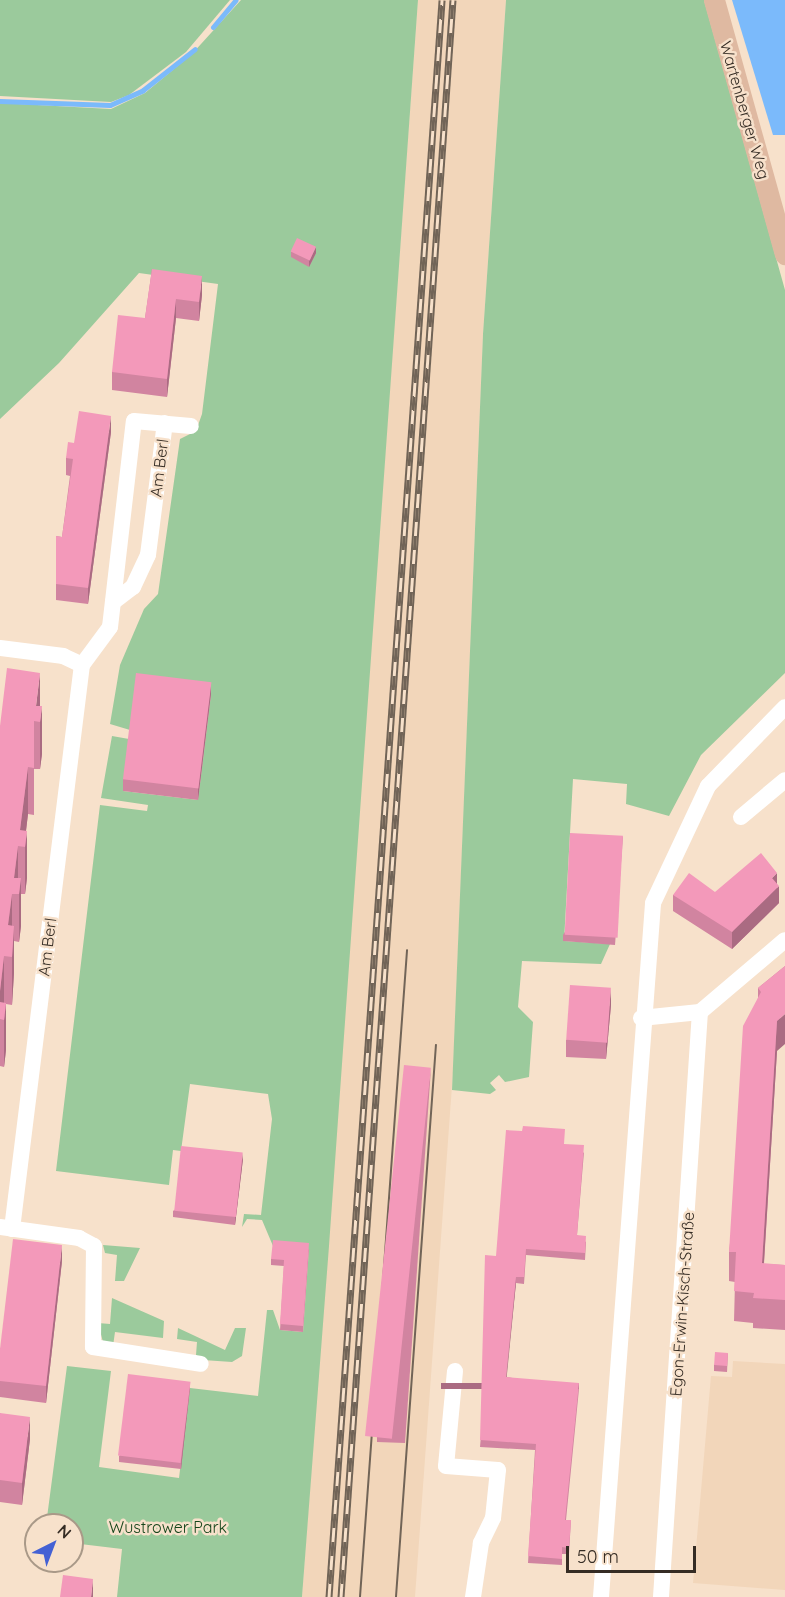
<!DOCTYPE html>
<meta charset="utf-8">
<style>
body{margin:0}
#map{position:relative;width:785px;height:1597px;overflow:hidden;background:#f7e1cb;font-family:Quicksand,sans-serif}
div>[style]{position:absolute}
.built>*{inset:0;background:#f2d6ba}
.green>*{inset:0;background:#9bca9c}
.water>*{inset:0;background:#7bbafb}
.stream>*{height:5px;margin:-2.5px;padding:0 2.5px;transform-origin:2.5px;border-radius:2.5px;background:#7bbafb}
.minor>*{height:16px;margin:-8px;padding:0 8px;transform-origin:8px;border-radius:8px;background:#fff}
.major>*{height:21px;margin:-10.5px;padding:0 10.5px;transform-origin:10.5px;border-radius:10.5px;background:#dfb9a1}
.tram>*{height:1.5px;margin:-0.75px;padding:0 0.75px;transform-origin:0.75px;border-radius:0.75px;background:#716457}
.rail>*{height:7px;margin-top:-3.5px;transform-origin:0;background:repeating-linear-gradient(90deg,#f7e1cb 0 14px,#716457 0 28px);box-sizing:border-box;border-block:2px solid #716457}
.wall>*{inset:0;background:#d184a0}
.shaded-wall>*{inset:0;background:#aa6b82;transform-origin:0 0}
.building>*{inset:0;background:#f399ba;transform-origin:0 0}
span{translate:-50% -50%;white-space:nowrap;text-align:center;line-height:1.15;-webkit-text-stroke:5px #f7e1cb;paint-order:stroke}
.street-label{font-size:16px;color:#352c24}
.park-label{font-size:16px;color:#15451a}
.north{position:absolute;left:24px;top:1513px;width:60px;height:60px;box-sizing:border-box;background:#f7e1cb;border:2px solid #a99988;border-radius:50%;rotate:42deg;font-size:16px;font-weight:700;line-height:24px;text-align:center;color:#352c24}
.north::after{content:'';display:block;margin:auto;width:21px;height:27px;background:#4461d4;clip-path:polygon(50% 0,100% 100%,50% 72%,0 100%)}
.scale{position:absolute;left:566px;top:1546px;width:130px;height:27px;box-sizing:border-box;border:3px solid #352c24;border-top:0;padding-left:8px;font-size:18px;line-height:21px;white-space:nowrap;color:#352c24;-webkit-text-stroke:4px #f7e1cb;paint-order:stroke}
</style>
<div id="map">
<div class="built">
<div style="clip-path:polygon(418px 0,506px 0,483px 334px,453px 1072px,415px 1597px,302px 1597px)"></div>
<div style="clip-path:polygon(733px 1361px,785px 1364px,785px 1590px,693px 1583px,711px 1376px,732px 1377px)"></div>
</div>
<div class="green">
<div style="clip-path:polygon(0 0,230px 0,186px 52px,129px 95px,111px 102px,0 96px)"></div>
<div style="clip-path:polygon(241px 0,418px 0,329px 1246px,302px 1597px,117px 1597px,122px 1549px,72px 1543px,72px 1525px,46px 1525px,67px 1366px,111px 1371px,99px 1467px,179px 1478px,190px 1388px,258px 1396px,267px 1310px,273px 1310px,280px 1330px,303px 1332px,309px 1249px,273px 1246px,262px 1220px,247px 1219px,242px 1227px,244px 1214px,261px 1215px,272px 1119px,268px 1094px,190px 1084px,181px 1151px,173px 1150px,169px 1185px,56px 1171px,100px 805px,147px 811px,148px 805px,101px 798px,112px 736px,129px 739px,123px 791px,198px 800px,211px 694px,130px 730px,110px 724px,120px 665px,144px 609px,158px 594px,180px 439px,196px 431px,202px 414px,218px 284px,139px 273px,59px 363px,0 419px,0 103px,111px 109px,145px 93px,191px 55px)"></div>
<div style="clip-path:polygon(506px 0,704px 0,785px 290px,785px 673px,701px 755px,669px 816px,626px 804px,627px 784px,573px 779px,564px 941px,610px 944px,601px 964px,522px 961px,518px 1007px,533px 1022px,529px 1077px,505px 1082px,499px 1075px,490px 1083px,496px 1090px,490px 1094px,452px 1090px,483px 334px)"></div>
<div style="clip-path:polygon(103px 1245px,140px 1248px,124px 1281px,115px 1281px,117px 1255px,105px 1253px)"></div>
<div style="clip-path:polygon(112px 1298px,164px 1321px,163px 1338px,115px 1332px,113px 1346px,103px 1342px,98px 1323px,110px 1324px)"></div>
<div style="clip-path:polygon(178px 1328px,225px 1350px,235px 1328px,246px 1328px,242px 1356px,232px 1362px,203px 1360px,196px 1355px,197px 1342px,177px 1339px)"></div>
</div>
<div class="water">
<div style="clip-path:polygon(732px 0,785px 0,785px 135px,773px 135px)"></div>
</div>
<div class="stream">
<div style="left:213px;top:27px;width:35px;rotate:-50deg"></div>
<div style="left:0;top:101px;width:110px;rotate:2.1deg"></div>
<div style="left:110px;top:105px;width:36px;rotate:-24deg"></div>
<div style="left:143px;top:90px;width:66px;rotate:-38.3deg"></div>
</div>
<div class="minor">
<div style="left:113px;top:602px;width:25px;rotate:-37deg"></div>
<div style="left:133px;top:587px;width:35px;rotate:-65deg"></div>
<div style="left:148px;top:555px;width:133px;rotate:-82.7deg"></div>
<div style="left:0;top:648px;width:64px;rotate:7.2deg"></div>
<div style="left:63px;top:656px;width:21px;rotate:25deg"></div>
<div style="left:741px;top:817px;width:57px;rotate:-40.1deg"></div>
<div style="left:641px;top:1018px;width:59px;rotate:-5.8deg"></div>
<div style="left:700px;top:1012px;width:111px;rotate:-40.3deg"></div>
<div style="left:0;top:1227px;width:80px;rotate:7.9deg"></div>
<div style="left:79px;top:1238px;width:17px;rotate:28deg"></div>
<div style="left:94px;top:1246px;width:101px;rotate:90.6deg"></div>
<div style="left:93px;top:1347px;width:109px;rotate:8.9deg"></div>
<div style="left:12px;top:1229px;width:568px;rotate:-82.93deg"></div>
<div style="left:82px;top:665px;width:47px;rotate:-53.6deg"></div>
<div style="left:110px;top:627px;width:207px;rotate:-83.4deg"></div>
<div style="left:134px;top:421px;width:57px;rotate:5deg"></div>
<div style="left:455px;top:1371px;width:95px;rotate:95.4deg"></div>
<div style="left:446px;top:1466px;width:52px;rotate:4.4deg"></div>
<div style="left:498px;top:1470px;width:48px;rotate:95.9deg"></div>
<div style="left:493px;top:1518px;width:28px;rotate:116deg"></div>
<div style="left:481px;top:1543px;width:55px;rotate:98.4deg"></div>
<div style="left:601px;top:1597px;width:696px;rotate:-85.71deg"></div>
<div style="left:653px;top:903px;width:129px;rotate:-64.8deg"></div>
<div style="left:708px;top:786px;width:110px;rotate:-45.7deg"></div>
<div style="left:661px;top:1597px;width:586px;rotate:-86.19deg"></div>
</div>
<div class="major">
<div style="left:714px;top:0;width:264px;rotate:74.4deg"></div>
</div>
<div class="tram">
<div style="left:360px;top:1597px;width:648px;rotate:-85.84deg"></div>
<div style="left:396px;top:1597px;width:553px;rotate:-85.86deg"></div>
</div>
<div class="rail">
<div style="left:329px;top:1597px;width:1601px;rotate:-85.95deg"></div>
<div style="left:341px;top:1597px;width:1601px;rotate:-85.99deg"></div>
</div>
<div class="wall">
<div style="clip-path:polygon(291px 252px,316px 253px,309px 267px,291px 257px)"></div>
<div style="clip-path:polygon(152px 269px,202px 295px,199px 321px,176px 318px,167px 397px,112px 390px,112px 372px,145px 318px)"></div>
<div style="clip-path:polygon(111px 432px,88px 604px,56px 600px,56px 536px,62px 537px,70px 476px,66px 475px,66px 458px,74px 443px)"></div>
<div style="clip-path:polygon(211px 694px,198px 800px,123px 791px,123px 779px)"></div>
<div style="clip-path:polygon(40px 706px,42px 754px,40px 769px,34px 769px,34px 815px,28px 814px,26px 831px,27px 878px,25px 894px,21px 894px,21px 926px,19px 942px,14px 941px,14px 973px,12px 1005px,6px 1004px,6px 1050px,4px 1067px,0 1066px,0 726px)"></div>
<div style="clip-path:polygon(623px 836px,615px 945px,563px 941px,563px 935px)"></div>
<div style="clip-path:polygon(777px 884px,779px 903px,732px 949px,673px 911px,673px 895px,715px 892px)"></div>
<div style="clip-path:polygon(785px 966px,777px 1051px,764px 1264px,785px 1265px,785px 1330px,753px 1328px,753px 1323px,734px 1321px,735px 1282px,729px 1281px,729px 1252px,758px 998px,758px 988px)"></div>
<div style="clip-path:polygon(611px 1005px,606px 1059px,566px 1057px,566px 1040px)"></div>
<div style="clip-path:polygon(431px 1068px,405px 1443px,377px 1442px,377px 1437px)"></div>
<div style="clip-path:polygon(584px 1152px,577px 1235px,586px 1242px,585px 1260px,526px 1255px,524px 1284px,516px 1283px,506px 1377px,579px 1389px,566px 1520px,571px 1520px,569px 1554px,562px 1554px,562px 1565px,528px 1563px,535px 1450px,480px 1447px,496px 1256px)"></div>
<div style="clip-path:polygon(243px 1159px,235px 1225px,173px 1217px,173px 1211px)"></div>
<div style="clip-path:polygon(309px 1249px,303px 1332px,280px 1330px,284px 1266px,271px 1265px,271px 1259px)"></div>
<div style="clip-path:polygon(62px 1261px,46px 1403px,0 1397px,0 1349px)"></div>
<div style="clip-path:polygon(728px 1353px,727px 1372px,714px 1371px,714px 1365px)"></div>
<div style="clip-path:polygon(190px 1388px,181px 1469px,119px 1462px,119px 1456px)"></div>
<div style="clip-path:polygon(0 1413px,30px 1439px,22px 1505px,0 1502px)"></div>
</div>
<div class="shaded-wall">
<div style="clip-path:polygon(316px 247px,316px 253px,309px 267px,309px 261px)"></div>
<div style="clip-path:polygon(202px 276px,202px 295px,199px 321px,199px 302px)"></div>
<div style="clip-path:polygon(176px 299px,176px 318px,167px 397px,167px 379px)"></div>
<div style="clip-path:polygon(111px 416px,111px 432px,88px 604px,88px 588px)"></div>
<div style="clip-path:polygon(40px 673px,40px 722px,36px 706px)"></div>
<div style="clip-path:polygon(211px 682px,211px 694px,198px 800px,198px 789px)"></div>
<div style="clip-path:polygon(42px 706px,42px 754px,40px 769px,40px 722px)"></div>
<div style="clip-path:polygon(28px 767px,28px 814px,24px 847px,20px 830px)"></div>
<div style="clip-path:polygon(27px 831px,27px 878px,25px 894px,25px 847px)"></div>
<div style="clip-path:polygon(18px 846px,18px 894px,14px 878px)"></div>
<div style="clip-path:polygon(777px 873px,777px 888px,779px 886px,779px 903px,732px 949px,732px 932px,772px 878px)"></div>
<div style="clip-path:polygon(21px 878px,21px 926px,19px 942px,19px 894px)"></div>
<div style="clip-path:polygon(12px 894px,12px 941px,8px 925px)"></div>
<div style="clip-path:polygon(14px 926px,14px 973px,12px 1005px,12px 957px)"></div>
<div style="clip-path:polygon(4px 956px,4px 1004px,0 1019px,0 991px)"></div>
<div style="clip-path:polygon(611px 988px,611px 1005px,606px 1059px,606px 1043px)"></div>
<div style="clip-path:polygon(6px 1003px,6px 1050px,4px 1067px,4px 1020px)"></div>
<div style="clip-path:polygon(785px 1014px,785px 1044px,777px 1051px,762px 1293px,762px 1263px,777px 1021px)"></div>
<div style="clip-path:polygon(243px 1153px,243px 1159px,235px 1225px,235px 1219px)"></div>
<div style="clip-path:polygon(62px 1245px,62px 1261px,46px 1403px,46px 1386px)"></div>
<div style="clip-path:polygon(516px 1277px,516px 1283px,506px 1384px,506px 1377px)"></div>
<div style="clip-path:polygon(190px 1382px,190px 1388px,181px 1469px,181px 1464px)"></div>
<div style="left:579px;top:1383px;width:6px;height:138px;rotate:90deg"></div>
<div style="clip-path:polygon(30px 1417px,30px 1439px,22px 1505px,22px 1483px)"></div>
<div style="clip-path:polygon(93px 1579px,93px 1597px,91px 1597px)"></div>
</div>
<div class="building">
<div style="left:297px;top:238px;width:21px;height:15px;rotate:25deg"></div>
<div style="clip-path:polygon(152px 269px,202px 276px,199px 302px,176px 299px,167px 379px,112px 372px,118px 315px,145px 318px)"></div>
<div style="clip-path:polygon(79px 411px,111px 416px,88px 588px,56px 584px,56px 536px,62px 537px,73px 459px,66px 458px,68px 442px,74px 443px)"></div>
<div style="clip-path:polygon(7px 668px,40px 673px,36px 706px,42px 706px,40px 722px,34px 721px,34px 768px,28px 767px,20px 830px,27px 831px,25px 847px,18px 846px,14px 878px,21px 878px,19px 894px,12px 894px,8px 925px,14px 926px,12px 957px,4px 956px,0 991px,0 726px)"></div>
<div style="left:136px;top:673px;width:76px;height:107px;rotate:7deg"></div>
<div style="left:570px;top:833px;width:53px;height:102px;rotate:3deg"></div>
<div style="clip-path:polygon(761px 853px,777px 873px,772px 878px,779px 886px,732px 932px,673px 895px,689px 873px,715px 892px)"></div>
<div style="clip-path:polygon(785px 966px,785px 1014px,777px 1021px,762px 1263px,785px 1265px,785px 1300px,753px 1298px,754px 1293px,734px 1291px,736px 1252px,729px 1252px,743px 1026px,761px 992px,758px 988px)"></div>
<div style="left:570px;top:985px;width:41px;height:55px;rotate:4deg"></div>
<div style="clip-path:polygon(0 1002px,6px 1003px,4px 1020px,0 1019px)"></div>
<div style="left:404px;top:1065px;width:27px;height:373px;rotate:6deg"></div>
<div style="clip-path:polygon(523px 1126px,565px 1129px,564px 1144px,584px 1145px,577px 1235px,586px 1236px,585px 1253px,526px 1249px,524px 1277px,516px 1277px,506px 1377px,579px 1383px,565px 1520px,571px 1520px,569px 1548px,562px 1547px,562px 1559px,528px 1556px,536px 1444px,480px 1440px,485px 1255px,496px 1256px,506px 1130px,522px 1131px)"></div>
<div style="left:181px;top:1146px;width:62px;height:65px;rotate:6deg"></div>
<div style="clip-path:polygon(13px 1239px,62px 1245px,46px 1386px,0 1381px,0 1349px)"></div>
<div style="clip-path:polygon(273px 1240px,309px 1243px,303px 1326px,280px 1324px,284px 1260px,271px 1259px)"></div>
<div style="left:715px;top:1352px;width:13px;height:13px;rotate:4deg"></div>
<div style="left:128px;top:1374px;width:63px;height:82px;rotate:7deg"></div>
<div style="clip-path:polygon(0 1413px,30px 1417px,22px 1483px,0 1480px)"></div>
<div style="clip-path:polygon(63px 1575px,93px 1579px,91px 1597px,60px 1597px)"></div>
</div>
<div class="street-label">
<span style="left:745px;top:110px;rotate:74deg">Wartenberger Weg</span>
<span style="left:159px;top:468px;rotate:-83deg">Am Berl</span>
<span style="left:47px;top:947px;rotate:-83deg">Am Berl</span>
<span style="left:682px;top:1304px;rotate:-86deg">Egon-Erwin-Kisch-Straße</span>
</div>
<div class="park-label">
<span style="left:168px;top:1527px">Wustrower Park</span>
</div>
<div class="north">N</div>
<div class="scale">50 m</div>
</div>
